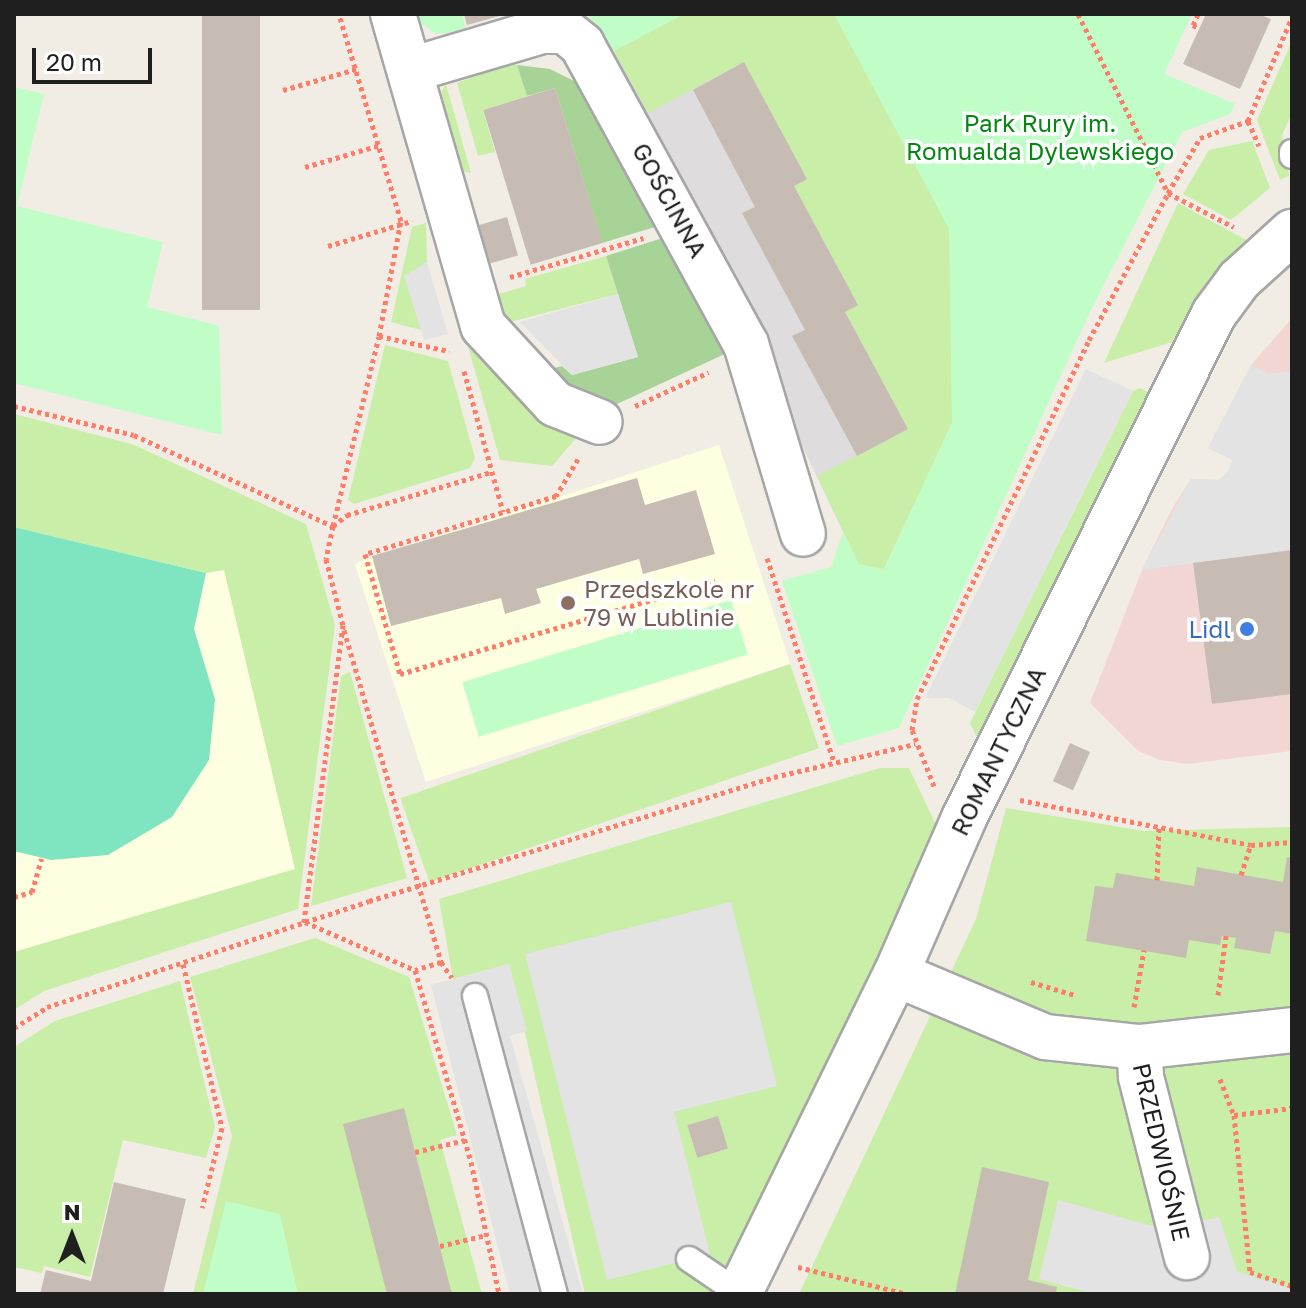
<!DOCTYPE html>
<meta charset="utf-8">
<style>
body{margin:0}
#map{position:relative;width:1306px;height:1308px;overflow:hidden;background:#f1ede5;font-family:"Golos Text",sans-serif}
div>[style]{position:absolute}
.residential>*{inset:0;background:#dedcdc}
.commercial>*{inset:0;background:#f2d6d3}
.education>*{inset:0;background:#feffe0;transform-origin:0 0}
.grass>*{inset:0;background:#c8eea8;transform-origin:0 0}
.forest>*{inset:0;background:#a7d397}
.park>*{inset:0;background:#c0fdc7;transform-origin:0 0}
.pitch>*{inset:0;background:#7ee5c0}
.parking>*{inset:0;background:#e3e3e3}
.building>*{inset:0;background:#c6bcb4;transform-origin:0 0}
.path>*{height:5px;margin-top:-2.5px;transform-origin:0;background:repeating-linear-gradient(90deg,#ff7c68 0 4px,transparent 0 8px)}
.roads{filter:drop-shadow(2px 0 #a6a6a6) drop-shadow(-2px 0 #a6a6a6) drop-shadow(0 2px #a6a6a6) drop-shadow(0 -2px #a6a6a6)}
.lane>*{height:24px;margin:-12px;padding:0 12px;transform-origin:12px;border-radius:12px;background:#fff}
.street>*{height:44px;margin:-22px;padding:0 22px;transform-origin:22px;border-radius:22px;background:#fff}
.dots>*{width:22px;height:22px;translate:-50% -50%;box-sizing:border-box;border:4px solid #fff;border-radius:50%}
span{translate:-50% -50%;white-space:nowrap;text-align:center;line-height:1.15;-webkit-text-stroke:7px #fff;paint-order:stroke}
.park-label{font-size:24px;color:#048713}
.street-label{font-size:24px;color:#1f1f1f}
.education-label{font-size:24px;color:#785e54}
.left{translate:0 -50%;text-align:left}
.shop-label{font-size:24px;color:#366cbe}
.right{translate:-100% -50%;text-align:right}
.frame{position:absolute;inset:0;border:16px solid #1f1f1f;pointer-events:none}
.north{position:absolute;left:32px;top:1196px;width:80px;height:80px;-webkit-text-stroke:6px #fff;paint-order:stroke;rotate:0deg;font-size:22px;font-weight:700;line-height:32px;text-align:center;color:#1f1f1f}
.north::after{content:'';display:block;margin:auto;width:28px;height:36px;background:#1f1f1f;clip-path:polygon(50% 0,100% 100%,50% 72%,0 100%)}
.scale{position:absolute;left:32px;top:48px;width:120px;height:36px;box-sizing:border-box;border:4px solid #1f1f1f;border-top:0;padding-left:10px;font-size:24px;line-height:28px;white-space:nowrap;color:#1f1f1f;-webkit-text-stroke:6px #fff;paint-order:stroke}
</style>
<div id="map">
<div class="residential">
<div style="clip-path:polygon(684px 14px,834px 14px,950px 229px,952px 423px,843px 532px,798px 437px,770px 346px,614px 51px)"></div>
</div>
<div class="commercial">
<div style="clip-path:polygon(1292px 318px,1292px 751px,1187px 764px,1160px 760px,1138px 751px,1090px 703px,1142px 570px,1173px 507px,1191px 479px,1219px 480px,1228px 472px,1233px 460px,1208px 448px,1251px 365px)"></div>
</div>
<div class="education">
<div style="left:719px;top:445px;width:230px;height:383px;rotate:72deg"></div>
<div style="clip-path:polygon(14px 499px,219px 547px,295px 869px,14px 952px)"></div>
</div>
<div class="grass">
<div style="clip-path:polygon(684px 14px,834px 14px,950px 229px,952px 423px,884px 569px,859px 565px,817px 476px,908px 429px,845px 312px,858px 305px,794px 186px,806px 179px,744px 62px,648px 113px,614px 51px)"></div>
<div style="clip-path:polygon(1292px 41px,1292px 113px,1282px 135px,1289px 176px,1280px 180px,1257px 120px)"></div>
<div style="clip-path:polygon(517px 65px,527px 96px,483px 110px,495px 152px,478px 156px,457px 83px,500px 66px)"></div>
<div style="clip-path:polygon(446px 84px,471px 173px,457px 170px,439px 96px)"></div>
<div style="clip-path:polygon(1252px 141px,1270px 188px,1231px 220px,1183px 194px,1209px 150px)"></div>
<div style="clip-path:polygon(1178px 203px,1248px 241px,1204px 287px,1172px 342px,1104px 363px)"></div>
<div style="clip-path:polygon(426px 223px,427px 262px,405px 276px,421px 330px,391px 322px,412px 227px)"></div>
<div style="clip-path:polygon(606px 256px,618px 294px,494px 326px,485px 298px,526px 286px,525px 279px)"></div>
<div style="clip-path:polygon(464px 332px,584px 429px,552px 466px,500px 460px)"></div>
<div style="clip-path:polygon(385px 345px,448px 361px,475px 458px,470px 468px,354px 504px,348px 500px)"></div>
<div style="clip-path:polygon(1140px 388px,1149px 393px,1147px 401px,985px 736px,976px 736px,970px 723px,1133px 391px)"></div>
<div style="clip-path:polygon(14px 414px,132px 444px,306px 524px,335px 625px,298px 909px,44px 991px,14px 1010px,14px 952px,295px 869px,224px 570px,206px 573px,14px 527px)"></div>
<div style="left:790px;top:664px;width:89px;height:412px;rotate:71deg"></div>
<div style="clip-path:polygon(350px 672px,407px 878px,311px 906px,341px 676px)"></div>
<div style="clip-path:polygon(880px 768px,909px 768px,938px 829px,726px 1294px,585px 1294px,509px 964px,453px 979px,439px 899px)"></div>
<div style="clip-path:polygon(1006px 808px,1144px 831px,1292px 827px,1292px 1294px,799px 1294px,976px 919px)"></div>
<div style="clip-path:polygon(315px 938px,409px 977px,457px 1135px,440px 1140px,482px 1294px,193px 1294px,232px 1136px,190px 977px)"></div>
<div style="clip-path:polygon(180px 981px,215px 1127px,206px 1158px,123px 1140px,90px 1277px,44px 1266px,42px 1273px,14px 1267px,14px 1047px,55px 1021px)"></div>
</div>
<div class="forest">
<div style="clip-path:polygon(517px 65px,550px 69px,576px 82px,655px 227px,602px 243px,555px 88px,527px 96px)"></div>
<div style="clip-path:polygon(672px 235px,729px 352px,602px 411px,538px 372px,562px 366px,572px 375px,638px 357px,606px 256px)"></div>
</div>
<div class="park">
<div style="clip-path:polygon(409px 14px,462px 14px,467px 32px,436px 34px)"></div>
<div style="clip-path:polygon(587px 14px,684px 14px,614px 51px)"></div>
<div style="clip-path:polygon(834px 14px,1192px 14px,1164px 74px,1235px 104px,1230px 114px,1182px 132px,1091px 310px,899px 728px,837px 746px,782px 581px,831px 567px,843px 532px,859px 564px,884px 569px,952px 423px,949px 229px)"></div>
<div style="clip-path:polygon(14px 87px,44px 94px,17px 206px,163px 242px,147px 307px,219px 326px,222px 435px,14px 383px)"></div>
<div style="left:731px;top:600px;width:57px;height:281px;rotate:73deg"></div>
<div style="clip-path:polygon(226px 1201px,280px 1214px,298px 1294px,203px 1294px)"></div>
</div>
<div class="pitch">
<div style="clip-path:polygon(14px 527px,206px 573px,194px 629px,215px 699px,209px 760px,172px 817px,108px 855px,51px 860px,14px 851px)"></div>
</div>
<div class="parking">
<div style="clip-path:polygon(427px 262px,448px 334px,424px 340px,404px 276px)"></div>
<div style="clip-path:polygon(618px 294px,638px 357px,572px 375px,520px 322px)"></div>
<div style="clip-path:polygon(1251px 365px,1268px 374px,1292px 371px,1292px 550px,1142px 570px,1191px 479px,1219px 480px,1228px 472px,1233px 460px,1208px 448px)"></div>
<div style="clip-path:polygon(1086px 369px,1133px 391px,975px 712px,949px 698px,925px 698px)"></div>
<div style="clip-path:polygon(731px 902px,777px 1086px,674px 1112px,710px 1254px,607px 1280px,525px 954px)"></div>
<div style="clip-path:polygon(509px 964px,527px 1031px,510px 1036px,583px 1294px,510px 1294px,431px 985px)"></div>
<div style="clip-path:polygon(1058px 1200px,1163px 1229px,1219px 1217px,1237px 1271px,1292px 1289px,1292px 1294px,1094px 1294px,1039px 1279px)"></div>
</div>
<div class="building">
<div style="left:202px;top:14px;width:58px;height:296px"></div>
<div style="clip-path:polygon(464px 14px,503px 14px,503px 15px,467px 25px)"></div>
<div style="clip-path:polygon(1206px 14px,1258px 14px,1271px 19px,1240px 89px,1183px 64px)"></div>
<div style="clip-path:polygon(744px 62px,807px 179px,794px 186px,858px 305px,845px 312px,908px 429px,857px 456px,792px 336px,805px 330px,742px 213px,755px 207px,693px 90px)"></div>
<div style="left:555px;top:88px;width:162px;height:75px;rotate:73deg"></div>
<div style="left:507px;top:217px;width:40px;height:31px;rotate:74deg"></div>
<div style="clip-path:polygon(637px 478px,645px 505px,696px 490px,715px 554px,643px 574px,639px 559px,536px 589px,541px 603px,505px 614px,501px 598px,391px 626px,372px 556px)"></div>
<div style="clip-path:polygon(1292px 550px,1292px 694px,1212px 704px,1193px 563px)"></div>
<div style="left:1070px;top:743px;width:22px;height:42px;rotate:24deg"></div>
<div style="clip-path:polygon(1287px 857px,1292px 858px,1292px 934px,1275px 931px,1270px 954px,1234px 948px,1236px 938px,1222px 936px,1220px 945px,1189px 940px,1186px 958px,1086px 941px,1095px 886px,1113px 888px,1116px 873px,1194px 886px,1197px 867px,1283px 882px)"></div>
<div style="clip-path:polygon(404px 1108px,415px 1152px,452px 1294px,387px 1294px,343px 1124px)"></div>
<div style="left:718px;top:1116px;width:34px;height:32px;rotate:73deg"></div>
<div style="clip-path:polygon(982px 1167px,1049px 1182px,1028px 1280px,1057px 1287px,1056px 1294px,955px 1294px)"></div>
<div style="clip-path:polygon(114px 1182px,186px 1199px,163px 1294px,40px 1294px,46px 1270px,91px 1281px)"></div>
</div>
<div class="path">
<div style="left:1078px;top:14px;width:200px;rotate:63.3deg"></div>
<div style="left:1168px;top:193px;width:74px;rotate:27.3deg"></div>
<div style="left:1198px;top:14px;width:12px;rotate:114deg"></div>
<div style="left:1193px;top:25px;width:7px;rotate:27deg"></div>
<div style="left:283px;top:90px;width:76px;rotate:-16deg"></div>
<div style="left:1248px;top:121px;width:27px;rotate:66deg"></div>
<div style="left:305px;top:167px;width:78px;rotate:-16.3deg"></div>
<div style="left:328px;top:246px;width:88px;rotate:-16.6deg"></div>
<div style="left:510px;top:277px;width:139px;rotate:-16.3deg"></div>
<div style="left:379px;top:336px;width:72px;rotate:12.1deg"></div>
<div style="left:464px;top:371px;width:146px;rotate:74.5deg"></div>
<div style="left:14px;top:406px;width:123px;rotate:13.6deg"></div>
<div style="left:134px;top:435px;width:219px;rotate:24.6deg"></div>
<div style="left:333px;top:526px;width:34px;rotate:102deg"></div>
<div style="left:326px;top:559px;width:68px;rotate:75.6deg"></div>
<div style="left:343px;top:625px;width:300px;rotate:97.5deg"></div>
<div style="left:635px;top:406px;width:81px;rotate:-24.7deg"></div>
<div style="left:578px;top:459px;width:43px;rotate:120.7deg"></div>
<div style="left:556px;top:496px;width:200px;rotate:163.1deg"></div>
<div style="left:365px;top:554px;width:125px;rotate:73.7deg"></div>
<div style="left:400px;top:674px;width:329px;rotate:-16.4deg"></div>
<div style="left:333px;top:526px;width:195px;rotate:-76.4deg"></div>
<div style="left:379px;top:336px;width:117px;rotate:-79.2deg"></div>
<div style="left:401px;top:221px;width:216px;rotate:-106.7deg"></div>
<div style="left:333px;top:526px;width:18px;rotate:-38deg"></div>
<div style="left:347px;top:515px;width:150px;rotate:-16.6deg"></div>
<div style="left:767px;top:558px;width:215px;rotate:71.8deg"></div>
<div style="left:344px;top:630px;width:346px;rotate:73.7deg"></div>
<div style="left:441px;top:962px;width:27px;rotate:163deg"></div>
<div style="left:415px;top:970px;width:200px;rotate:73.7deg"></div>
<div style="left:471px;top:1162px;width:135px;rotate:78deg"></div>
<div style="left:934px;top:786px;width:60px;rotate:-111.4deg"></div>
<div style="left:912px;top:730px;width:31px;rotate:-81deg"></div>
<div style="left:917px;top:699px;width:398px;rotate:-64.4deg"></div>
<div style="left:1089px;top:340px;width:167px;rotate:-61.7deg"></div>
<div style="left:1168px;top:193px;width:64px;rotate:-59.8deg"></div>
<div style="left:1200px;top:138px;width:51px;rotate:-19.5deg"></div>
<div style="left:1248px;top:121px;width:113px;rotate:-67.1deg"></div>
<div style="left:1020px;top:800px;width:235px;rotate:11deg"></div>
<div style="left:1251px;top:845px;width:41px;rotate:-4.2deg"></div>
<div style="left:1241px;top:875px;width:32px;rotate:-72deg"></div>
<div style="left:1157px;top:880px;width:55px;rotate:-87.9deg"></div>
<div style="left:14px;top:897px;width:19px;rotate:-16deg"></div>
<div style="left:32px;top:892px;width:35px;rotate:-74deg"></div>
<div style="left:305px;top:922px;width:120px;rotate:23.6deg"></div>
<div style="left:441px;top:962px;width:19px;rotate:55deg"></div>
<div style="left:183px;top:964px;width:169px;rotate:76.6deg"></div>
<div style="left:222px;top:1128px;width:82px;rotate:104deg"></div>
<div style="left:1031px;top:982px;width:46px;rotate:16.5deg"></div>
<div style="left:1218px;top:995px;width:60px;rotate:-82.3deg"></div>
<div style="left:1134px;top:1007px;width:58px;rotate:-80deg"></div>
<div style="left:14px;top:1028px;width:39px;rotate:-32deg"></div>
<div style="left:47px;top:1007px;width:339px;rotate:-18.2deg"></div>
<div style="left:369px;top:901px;width:424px;rotate:-17deg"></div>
<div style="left:774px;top:777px;width:145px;rotate:-13.2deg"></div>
<div style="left:1220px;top:1079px;width:39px;rotate:69deg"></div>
<div style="left:1234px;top:1115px;width:58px;rotate:-6.9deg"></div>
<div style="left:1234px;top:1115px;width:158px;rotate:84.2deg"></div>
<div style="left:1250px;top:1272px;width:44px;rotate:18.4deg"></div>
<div style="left:415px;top:1152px;width:51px;rotate:-13.5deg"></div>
<div style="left:440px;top:1246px;width:47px;rotate:-13.4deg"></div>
<div style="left:798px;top:1267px;width:112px;rotate:13.9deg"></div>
</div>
<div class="roads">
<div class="lane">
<div style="left:1292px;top:152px;width:4px;rotate:90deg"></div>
<div style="left:475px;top:996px;width:309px;rotate:75deg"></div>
<div style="left:689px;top:1259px;width:60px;rotate:34.2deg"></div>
</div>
<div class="street">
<div style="left:393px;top:14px;width:325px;rotate:73.9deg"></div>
<div style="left:483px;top:326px;width:106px;rotate:47.3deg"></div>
<div style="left:555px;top:404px;width:48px;rotate:21.8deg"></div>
<div style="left:410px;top:70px;width:138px;rotate:-16.5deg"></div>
<div style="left:542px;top:31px;width:23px"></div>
<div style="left:565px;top:31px;width:22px;rotate:39deg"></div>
<div style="left:582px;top:45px;width:341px;rotate:61.3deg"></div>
<div style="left:746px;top:344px;width:198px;rotate:73.3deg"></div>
<div style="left:896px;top:974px;width:162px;rotate:22.9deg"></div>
<div style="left:1045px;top:1037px;width:95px;rotate:6.1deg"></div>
<div style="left:1139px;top:1047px;width:154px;rotate:-6.3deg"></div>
<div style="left:1139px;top:1047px;width:30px;rotate:86deg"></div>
<div style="left:1141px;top:1077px;width:186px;rotate:75.7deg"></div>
<div style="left:739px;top:1294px;width:356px;rotate:-63.9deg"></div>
<div style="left:896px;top:974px;width:170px;rotate:-66.4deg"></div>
<div style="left:964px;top:818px;width:563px;rotate:-63.62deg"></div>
<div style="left:1214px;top:314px;width:42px;rotate:-53.7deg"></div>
<div style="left:1239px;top:280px;width:72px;rotate:-42.2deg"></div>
</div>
</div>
<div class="dots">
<div style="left:568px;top:603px;background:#8d6e63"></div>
<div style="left:1247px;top:629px;background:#3f7fe0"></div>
</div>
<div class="park-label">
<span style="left:1040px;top:137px">Park Rury im.<br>Romualda Dylewskiego</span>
</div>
<div class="street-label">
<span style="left:670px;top:200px;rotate:61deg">GOŚCINNA</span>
<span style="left:998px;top:751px;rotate:-64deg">ROMANTYCZNA</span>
<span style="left:1162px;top:1152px;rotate:77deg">PRZEDWIOŚNIE</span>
</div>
<div class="education-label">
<span class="left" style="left:584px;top:603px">Przedszkole nr<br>79 w Lublinie</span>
</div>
<div class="shop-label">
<span class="right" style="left:1231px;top:629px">Lidl</span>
</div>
<div class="frame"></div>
<div class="north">N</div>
<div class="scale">20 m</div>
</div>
